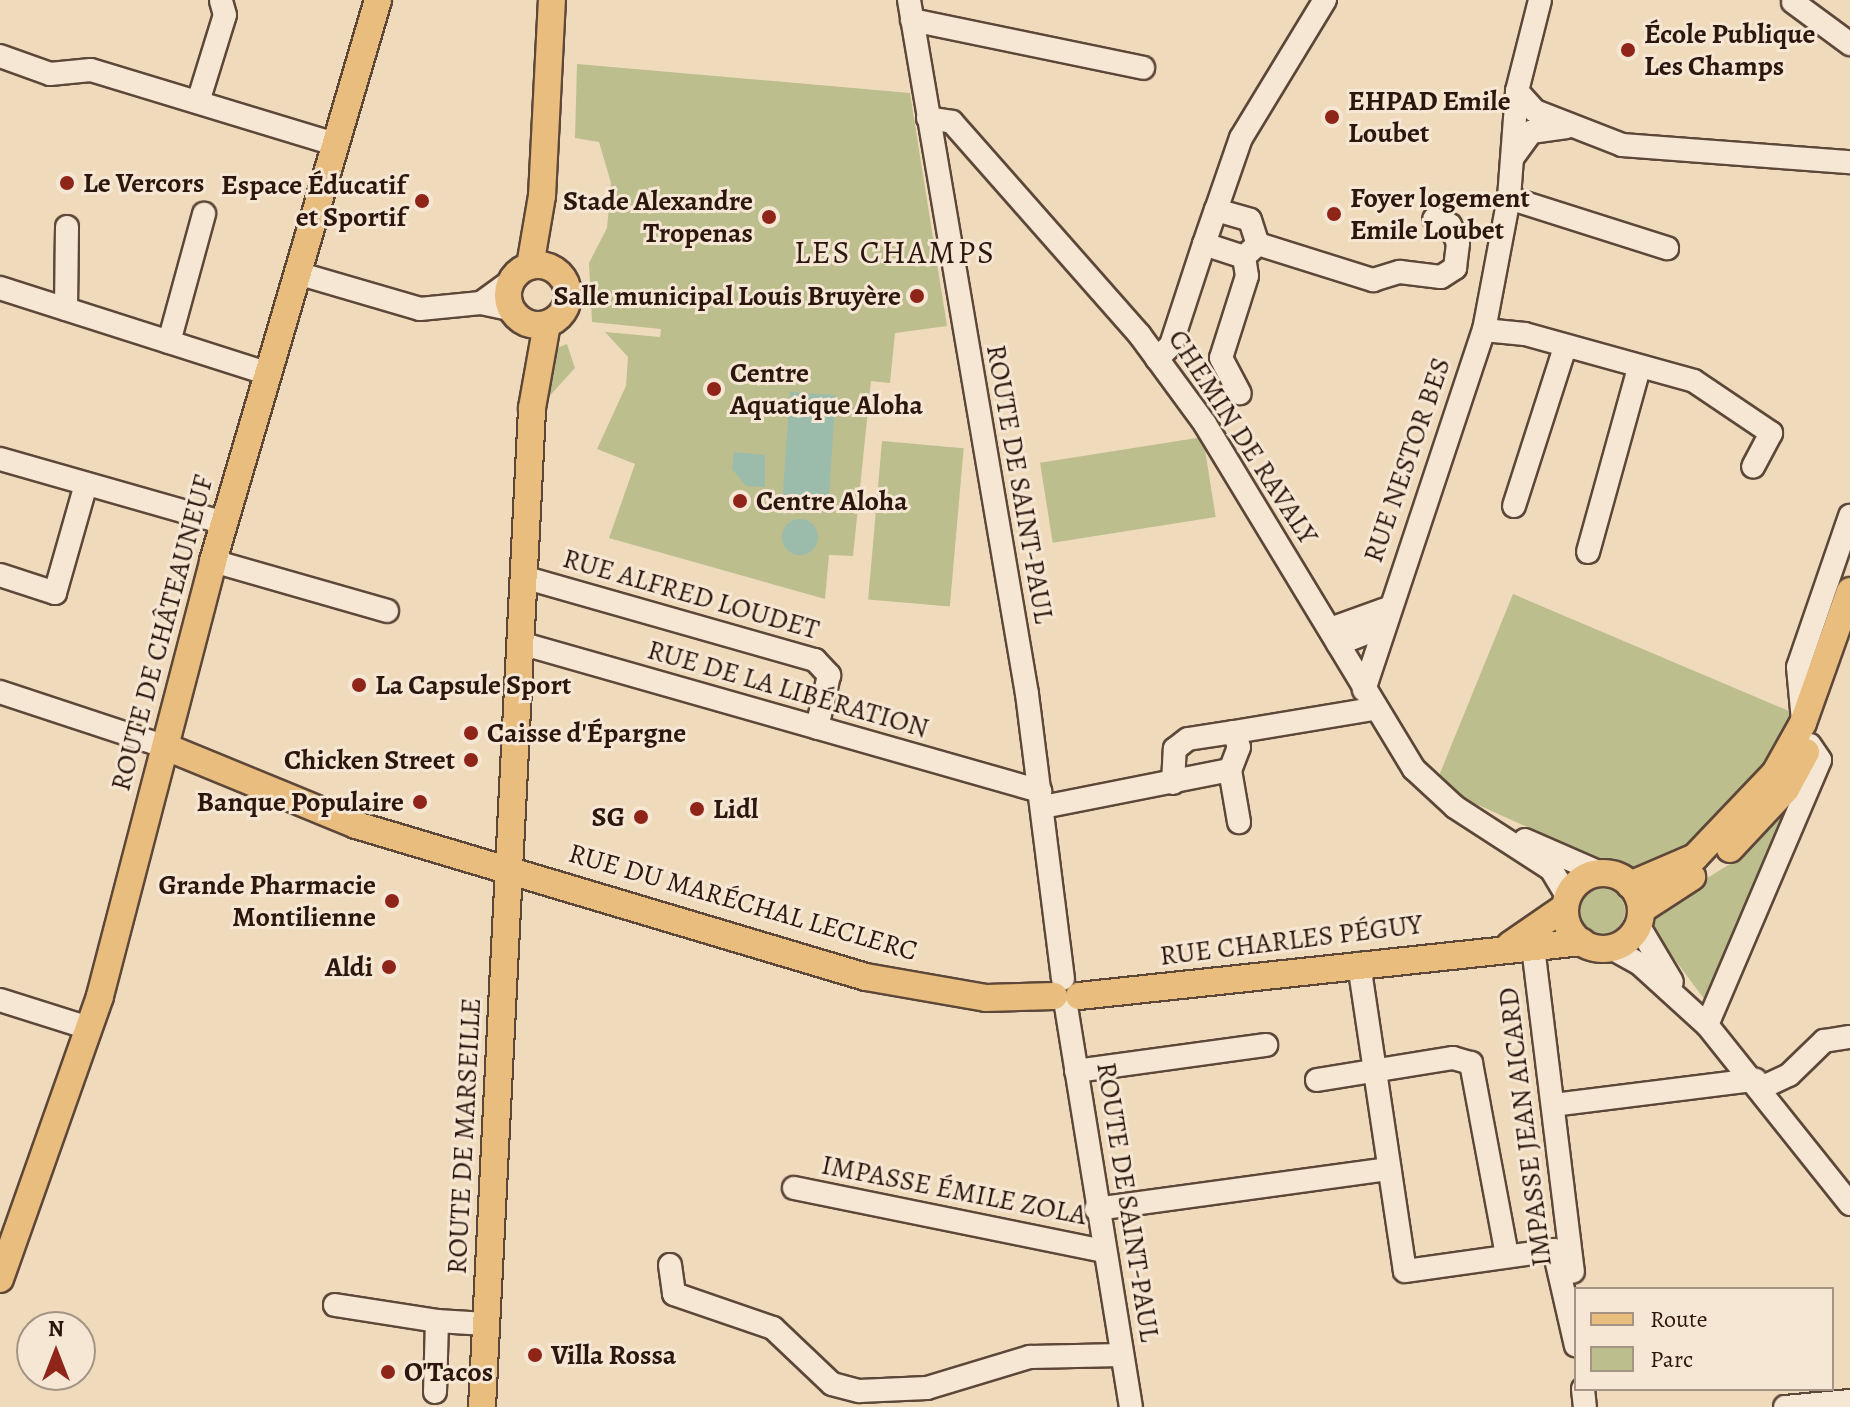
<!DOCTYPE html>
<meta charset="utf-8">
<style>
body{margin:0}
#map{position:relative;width:1850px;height:1407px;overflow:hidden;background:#f0dabc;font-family:Alegreya,serif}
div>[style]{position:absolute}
.green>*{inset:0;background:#bcbe8e;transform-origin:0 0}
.round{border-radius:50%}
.water>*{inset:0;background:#9bbbab;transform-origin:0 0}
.roads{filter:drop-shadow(2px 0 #5d4739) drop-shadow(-2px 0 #5d4739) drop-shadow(0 2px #5d4739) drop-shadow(0 -2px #5d4739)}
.minor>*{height:22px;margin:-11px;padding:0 11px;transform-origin:11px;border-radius:11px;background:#f5e7d3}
.major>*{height:26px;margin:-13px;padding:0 13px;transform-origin:13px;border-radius:13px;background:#e8bd7e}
.major>.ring{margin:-13px;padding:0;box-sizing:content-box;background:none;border:26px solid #e8bd7e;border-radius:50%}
.dots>*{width:22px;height:22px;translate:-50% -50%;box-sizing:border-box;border:4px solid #f5e7d3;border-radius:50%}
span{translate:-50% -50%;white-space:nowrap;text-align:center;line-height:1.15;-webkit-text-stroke:6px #f5e7d3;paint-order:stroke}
.poi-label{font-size:28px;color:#2c160d;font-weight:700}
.left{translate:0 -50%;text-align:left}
.right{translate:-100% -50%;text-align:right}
.street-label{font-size:28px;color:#2c160d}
.quarter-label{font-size:32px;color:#2c160d;letter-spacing:2px}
.legend{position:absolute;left:1574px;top:1287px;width:260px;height:104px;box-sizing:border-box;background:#f5e7d3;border:2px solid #a59384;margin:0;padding:10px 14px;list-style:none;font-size:24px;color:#2c160d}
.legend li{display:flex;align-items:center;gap:16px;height:40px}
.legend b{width:40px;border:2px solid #a59384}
.north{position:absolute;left:16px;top:1311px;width:80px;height:80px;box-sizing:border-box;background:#f5e7d3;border:2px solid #a59384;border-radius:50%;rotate:0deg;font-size:22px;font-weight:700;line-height:32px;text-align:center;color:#2c160d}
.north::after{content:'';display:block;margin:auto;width:28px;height:36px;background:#8f2418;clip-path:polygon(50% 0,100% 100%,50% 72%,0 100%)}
</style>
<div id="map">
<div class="green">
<div style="clip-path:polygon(577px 64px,910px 93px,947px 326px,895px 333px,890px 383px,871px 381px,853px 556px,829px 555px,825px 599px,609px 538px,635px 464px,597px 449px,626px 386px,628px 357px,605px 332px,660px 337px,661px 329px,592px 322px,589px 263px,607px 228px,611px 183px,599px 142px,575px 138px)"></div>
<div style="clip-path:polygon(567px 344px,575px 368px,544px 402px,547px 352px)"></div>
<div style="left:1203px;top:437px;width:81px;height:165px;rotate:81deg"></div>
<div style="left:882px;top:441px;width:82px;height:159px;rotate:5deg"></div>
<div style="clip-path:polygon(1513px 594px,1796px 714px,1749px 785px,1685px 847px,1638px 869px,1594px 857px,1467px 800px,1438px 778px)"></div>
<div style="clip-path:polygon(1810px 772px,1710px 1007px,1650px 926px,1657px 909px,1738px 859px)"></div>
<div class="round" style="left:1579px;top:888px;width:46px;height:46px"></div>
</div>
<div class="water">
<div style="left:790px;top:392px;width:46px;height:109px;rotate:4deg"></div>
<div style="clip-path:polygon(734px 452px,765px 455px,765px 487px,746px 486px,732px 469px)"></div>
<div class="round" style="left:782px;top:519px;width:36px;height:36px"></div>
</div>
<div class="roads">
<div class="minor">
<div style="left:909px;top:0;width:704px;rotate:80.35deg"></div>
<div style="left:1027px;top:694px;width:287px;rotate:82.8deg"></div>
<div style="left:1793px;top:2px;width:71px;rotate:36.4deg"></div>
<div style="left:912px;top:20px;width:236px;rotate:11.7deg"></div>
<div style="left:0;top:56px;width:53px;rotate:19.8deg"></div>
<div style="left:50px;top:74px;width:41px;rotate:-5.6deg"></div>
<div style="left:91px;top:70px;width:255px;rotate:16.9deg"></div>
<div style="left:1517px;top:91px;width:27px;rotate:48deg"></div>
<div style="left:1535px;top:111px;width:93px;rotate:21.3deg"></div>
<div style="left:1622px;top:145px;width:229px;rotate:4.3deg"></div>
<div style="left:198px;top:102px;width:91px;rotate:-72.8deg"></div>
<div style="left:225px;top:15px;width:15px;rotate:-106deg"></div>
<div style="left:928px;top:118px;width:24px;rotate:9deg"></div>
<div style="left:952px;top:122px;width:283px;rotate:48.6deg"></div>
<div style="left:1139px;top:334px;width:112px;rotate:53.7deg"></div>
<div style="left:1205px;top:424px;width:403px;rotate:58.8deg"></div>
<div style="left:1414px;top:769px;width:56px;rotate:42.8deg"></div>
<div style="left:1455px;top:807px;width:114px;rotate:32.9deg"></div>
<div style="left:1551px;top:869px;width:33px;rotate:59deg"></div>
<div style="left:1513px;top:157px;width:31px;rotate:-54deg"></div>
<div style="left:1531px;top:132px;width:36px;rotate:-8deg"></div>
<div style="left:1509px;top:198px;width:166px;rotate:17.6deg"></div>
<div style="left:1216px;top:210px;width:76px;rotate:-70.9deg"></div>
<div style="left:1241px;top:138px;width:162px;rotate:-58.7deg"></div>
<div style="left:1204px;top:244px;width:36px;rotate:-71deg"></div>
<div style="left:1216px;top:210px;width:35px;rotate:16deg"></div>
<div style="left:1250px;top:220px;width:25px;rotate:72deg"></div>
<div style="left:1244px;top:257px;width:19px;rotate:-43deg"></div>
<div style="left:1258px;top:244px;width:121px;rotate:17.4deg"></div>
<div style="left:1373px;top:280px;width:28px;rotate:-17deg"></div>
<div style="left:1400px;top:272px;width:41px;rotate:7deg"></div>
<div style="left:1441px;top:277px;width:17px;rotate:-33deg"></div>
<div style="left:1455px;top:268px;width:25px;rotate:-83deg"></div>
<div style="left:1458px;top:243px;width:20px;rotate:-114deg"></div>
<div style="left:1450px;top:225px;width:17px;rotate:-159deg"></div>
<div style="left:297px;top:273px;width:128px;rotate:16.3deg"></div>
<div style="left:420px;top:309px;width:61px;rotate:-5.6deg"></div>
<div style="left:481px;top:303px;width:34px;rotate:-36deg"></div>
<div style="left:0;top:288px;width:279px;rotate:17.7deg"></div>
<div style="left:481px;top:303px;width:30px;rotate:12deg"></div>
<div style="left:66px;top:309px;width:82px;rotate:-89.3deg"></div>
<div style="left:1484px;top:330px;width:41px;rotate:5.6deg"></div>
<div style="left:1525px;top:334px;width:175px;rotate:15.5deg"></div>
<div style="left:1694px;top:381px;width:93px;rotate:34deg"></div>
<div style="left:1771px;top:433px;width:38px;rotate:118deg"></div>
<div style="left:169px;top:342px;width:133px;rotate:-74.7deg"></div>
<div style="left:1157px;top:359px;width:20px;rotate:-45deg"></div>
<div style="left:1171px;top:345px;width:106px;rotate:-71.9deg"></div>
<div style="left:1204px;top:244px;width:42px;rotate:18deg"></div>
<div style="left:1244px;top:257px;width:19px;rotate:81deg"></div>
<div style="left:1247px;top:276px;width:86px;rotate:107.6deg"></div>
<div style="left:1221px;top:358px;width:40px;rotate:62deg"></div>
<div style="left:0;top:459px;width:233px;rotate:15.9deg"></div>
<div style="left:1514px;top:506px;width:167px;rotate:-72.2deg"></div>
<div style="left:1588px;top:552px;width:191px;rotate:-74.5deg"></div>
<div style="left:213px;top:561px;width:181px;rotate:16deg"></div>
<div style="left:0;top:575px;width:58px;rotate:18.1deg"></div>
<div style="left:55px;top:593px;width:113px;rotate:-74.1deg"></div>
<div style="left:523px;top:577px;width:304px;rotate:15.9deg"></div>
<div style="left:815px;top:660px;width:21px;rotate:47deg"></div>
<div style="left:829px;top:675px;width:54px;rotate:102.8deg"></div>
<div style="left:1330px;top:629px;width:59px;rotate:-19.7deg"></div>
<div style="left:520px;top:643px;width:541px;rotate:15.89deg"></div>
<div style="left:1338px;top:644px;width:47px;rotate:-21.1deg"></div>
<div style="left:1364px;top:690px;width:379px;rotate:-71.6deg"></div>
<div style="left:1484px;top:330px;width:134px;rotate:-79.3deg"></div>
<div style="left:1509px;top:198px;width:107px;rotate:-85.7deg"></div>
<div style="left:1517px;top:91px;width:94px;rotate:-75.8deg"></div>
<div style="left:0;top:692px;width:175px;rotate:18.3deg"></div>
<div style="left:1803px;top:721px;width:54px;rotate:-95.3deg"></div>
<div style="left:1798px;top:667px;width:160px;rotate:-71deg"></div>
<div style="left:1234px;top:732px;width:141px;rotate:-9.4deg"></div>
<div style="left:1173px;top:783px;width:34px;rotate:-87deg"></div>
<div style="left:1175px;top:749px;width:16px;rotate:-38deg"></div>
<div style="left:1188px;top:739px;width:47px;rotate:-8.7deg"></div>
<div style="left:1234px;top:732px;width:16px;rotate:72deg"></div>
<div style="left:1239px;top:747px;width:25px;rotate:111deg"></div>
<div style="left:1230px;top:770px;width:53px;rotate:80.2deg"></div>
<div style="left:1043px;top:807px;width:191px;rotate:-11.2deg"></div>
<div style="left:1525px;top:840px;width:85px;rotate:23.6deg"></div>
<div style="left:1638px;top:925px;width:66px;rotate:59.2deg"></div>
<div style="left:1533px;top:947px;width:327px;rotate:83deg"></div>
<div style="left:1611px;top:948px;width:33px;rotate:29deg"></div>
<div style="left:1640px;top:964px;width:91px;rotate:42.3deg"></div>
<div style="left:1707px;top:1025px;width:229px;rotate:51.4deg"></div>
<div style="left:1359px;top:964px;width:310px;rotate:81.5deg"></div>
<div style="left:1405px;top:1271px;width:150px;rotate:-8deg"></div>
<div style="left:1554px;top:1250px;width:98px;rotate:77.1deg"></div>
<div style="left:0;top:1000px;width:93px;rotate:17.5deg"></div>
<div style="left:1066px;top:1006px;width:406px;rotate:80.8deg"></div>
<div style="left:1707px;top:1025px;width:288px;rotate:-66.9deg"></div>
<div style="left:1820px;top:760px;width:18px;rotate:-124deg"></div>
<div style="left:1076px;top:1071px;width:192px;rotate:-7.8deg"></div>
<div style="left:1317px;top:1080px;width:138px;rotate:-9.2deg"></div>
<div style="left:1453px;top:1058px;width:19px;rotate:16deg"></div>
<div style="left:1471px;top:1063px;width:196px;rotate:79.4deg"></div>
<div style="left:1761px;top:1088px;width:31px;rotate:-25deg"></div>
<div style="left:1789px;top:1075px;width:49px;rotate:-44.2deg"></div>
<div style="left:1824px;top:1041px;width:26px;rotate:-9deg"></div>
<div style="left:1553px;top:1105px;width:204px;rotate:-7.1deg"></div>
<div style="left:794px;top:1188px;width:315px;rotate:11.5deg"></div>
<div style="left:1096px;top:1209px;width:296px;rotate:-7.8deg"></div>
<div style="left:670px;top:1265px;width:29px;rotate:82deg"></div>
<div style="left:674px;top:1294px;width:105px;rotate:19deg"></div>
<div style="left:773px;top:1328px;width:81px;rotate:43.5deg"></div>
<div style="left:832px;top:1384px;width:28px;rotate:15deg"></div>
<div style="left:859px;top:1391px;width:68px;rotate:-2.5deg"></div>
<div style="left:927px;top:1388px;width:108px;rotate:-16.8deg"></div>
<div style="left:1030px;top:1357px;width:92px;rotate:-1.2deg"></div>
<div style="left:335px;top:1305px;width:103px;rotate:8.9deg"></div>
<div style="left:1583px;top:1389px;width:18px;rotate:84deg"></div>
<div style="left:435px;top:1392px;width:71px;rotate:-88.4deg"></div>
<div style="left:437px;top:1321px;width:49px;rotate:3.5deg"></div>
<div style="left:1785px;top:1407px;width:65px;rotate:-5.3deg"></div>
</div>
<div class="major">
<div class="ring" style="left:508px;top:265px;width:34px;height:34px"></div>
<div style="left:530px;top:266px;width:71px;rotate:-80.3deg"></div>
<div style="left:542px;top:196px;width:196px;rotate:-87.1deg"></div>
<div style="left:166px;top:747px;width:205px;rotate:22.3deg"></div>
<div style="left:356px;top:825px;width:532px;rotate:16.6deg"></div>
<div style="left:866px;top:977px;width:122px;rotate:9.9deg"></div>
<div style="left:986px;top:998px;width:68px;rotate:-1.7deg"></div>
<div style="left:1730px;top:849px;width:82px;rotate:-47deg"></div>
<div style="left:1786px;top:789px;width:42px;rotate:-61.6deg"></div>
<div class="ring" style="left:1565px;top:873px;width:50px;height:50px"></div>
<div style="left:1630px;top:885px;width:71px;rotate:-23.3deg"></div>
<div style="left:1695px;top:857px;width:116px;rotate:-46.4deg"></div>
<div style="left:1775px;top:773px;width:57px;rotate:-60.8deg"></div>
<div style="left:1803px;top:723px;width:140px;rotate:-70.4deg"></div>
<div style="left:1641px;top:910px;width:61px;rotate:-32.9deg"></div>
<div style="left:1510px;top:945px;width:67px;rotate:-34.6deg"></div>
<div style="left:1079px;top:996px;width:506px;rotate:-6.13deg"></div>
<div style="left:0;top:1279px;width:300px;rotate:-70.5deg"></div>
<div style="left:100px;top:996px;width:449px;rotate:-75.4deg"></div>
<div style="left:213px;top:561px;width:585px;rotate:-73.61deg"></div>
<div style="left:482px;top:1407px;width:1000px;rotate:-87.13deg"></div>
<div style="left:532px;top:408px;width:85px;rotate:-79.9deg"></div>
</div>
</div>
<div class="dots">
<div style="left:1628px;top:50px;background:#8f2418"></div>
<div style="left:1332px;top:117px;background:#8f2418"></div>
<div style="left:67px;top:183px;background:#8f2418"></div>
<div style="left:422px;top:201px;background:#8f2418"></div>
<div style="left:1334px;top:214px;background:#8f2418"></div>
<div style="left:769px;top:217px;background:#8f2418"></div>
<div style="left:917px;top:296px;background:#8f2418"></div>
<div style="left:714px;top:389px;background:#8f2418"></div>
<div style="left:740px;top:501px;background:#8f2418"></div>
<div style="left:359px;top:685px;background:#8f2418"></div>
<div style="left:471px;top:733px;background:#8f2418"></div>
<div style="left:471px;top:760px;background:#8f2418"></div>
<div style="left:420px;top:802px;background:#8f2418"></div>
<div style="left:697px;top:809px;background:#8f2418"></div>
<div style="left:641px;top:817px;background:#8f2418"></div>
<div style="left:392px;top:901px;background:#8f2418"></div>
<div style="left:389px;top:967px;background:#8f2418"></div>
<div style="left:535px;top:1355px;background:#8f2418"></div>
<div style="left:388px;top:1372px;background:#8f2418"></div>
</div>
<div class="poi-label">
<span class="left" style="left:1644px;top:50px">École Publique<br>Les Champs</span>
<span class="left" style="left:1348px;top:117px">EHPAD Emile<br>Loubet</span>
<span class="left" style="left:83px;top:183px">Le Vercors</span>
<span class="right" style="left:406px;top:201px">Espace Éducatif<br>et Sportif</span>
<span class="left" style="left:1350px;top:214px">Foyer logement<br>Emile Loubet</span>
<span class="right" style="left:753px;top:217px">Stade Alexandre<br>Tropenas</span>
<span class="right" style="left:901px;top:296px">Salle municipal Louis Bruyère</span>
<span class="left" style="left:730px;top:389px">Centre<br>Aquatique Aloha</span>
<span class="left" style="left:756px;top:501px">Centre Aloha</span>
<span class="left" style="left:375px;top:685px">La Capsule Sport</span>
<span class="left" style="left:487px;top:733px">Caisse d'Épargne</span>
<span class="right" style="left:455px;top:760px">Chicken Street</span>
<span class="right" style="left:404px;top:802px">Banque Populaire</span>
<span class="left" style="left:713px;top:809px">Lidl</span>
<span class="right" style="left:625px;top:817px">SG</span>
<span class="right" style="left:376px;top:901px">Grande Pharmacie<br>Montilienne</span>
<span class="right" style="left:373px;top:967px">Aldi</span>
<span class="left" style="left:551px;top:1355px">Villa Rossa</span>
<span class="left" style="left:404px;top:1372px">O'Tacos</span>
</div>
<div class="street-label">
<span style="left:1243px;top:437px;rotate:57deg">CHEMIN DE RAVALY</span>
<span style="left:1407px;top:460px;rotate:-71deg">RUE NESTOR BES</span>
<span style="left:1020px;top:484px;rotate:80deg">ROUTE DE SAINT-PAUL</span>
<span style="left:691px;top:594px;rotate:16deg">RUE ALFRED LOUDET</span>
<span style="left:162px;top:633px;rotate:-75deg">ROUTE DE CHÂTEAUNEUF</span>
<span style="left:788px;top:689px;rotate:16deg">RUE DE LA LIBÉRATION</span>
<span style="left:743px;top:902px;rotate:16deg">RUE DU MARÉCHAL LECLERC</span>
<span style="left:1291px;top:940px;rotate:-7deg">RUE CHARLES PÉGUY</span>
<span style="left:1525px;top:1127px;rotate:-97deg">IMPASSE JEAN AICARD</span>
<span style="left:464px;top:1136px;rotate:-87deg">ROUTE DE MARSEILLE</span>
<span style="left:954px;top:1190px;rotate:11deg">IMPASSE ÉMILE ZOLA</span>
<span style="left:1128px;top:1202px;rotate:81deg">ROUTE DE SAINT-PAUL</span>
</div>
<div class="quarter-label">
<span style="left:895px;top:252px">LES CHAMPS</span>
</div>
<ul class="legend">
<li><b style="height:10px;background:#e8bd7e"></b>Route</li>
<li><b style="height:22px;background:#bcbe8e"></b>Parc</li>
</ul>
<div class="north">N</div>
</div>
